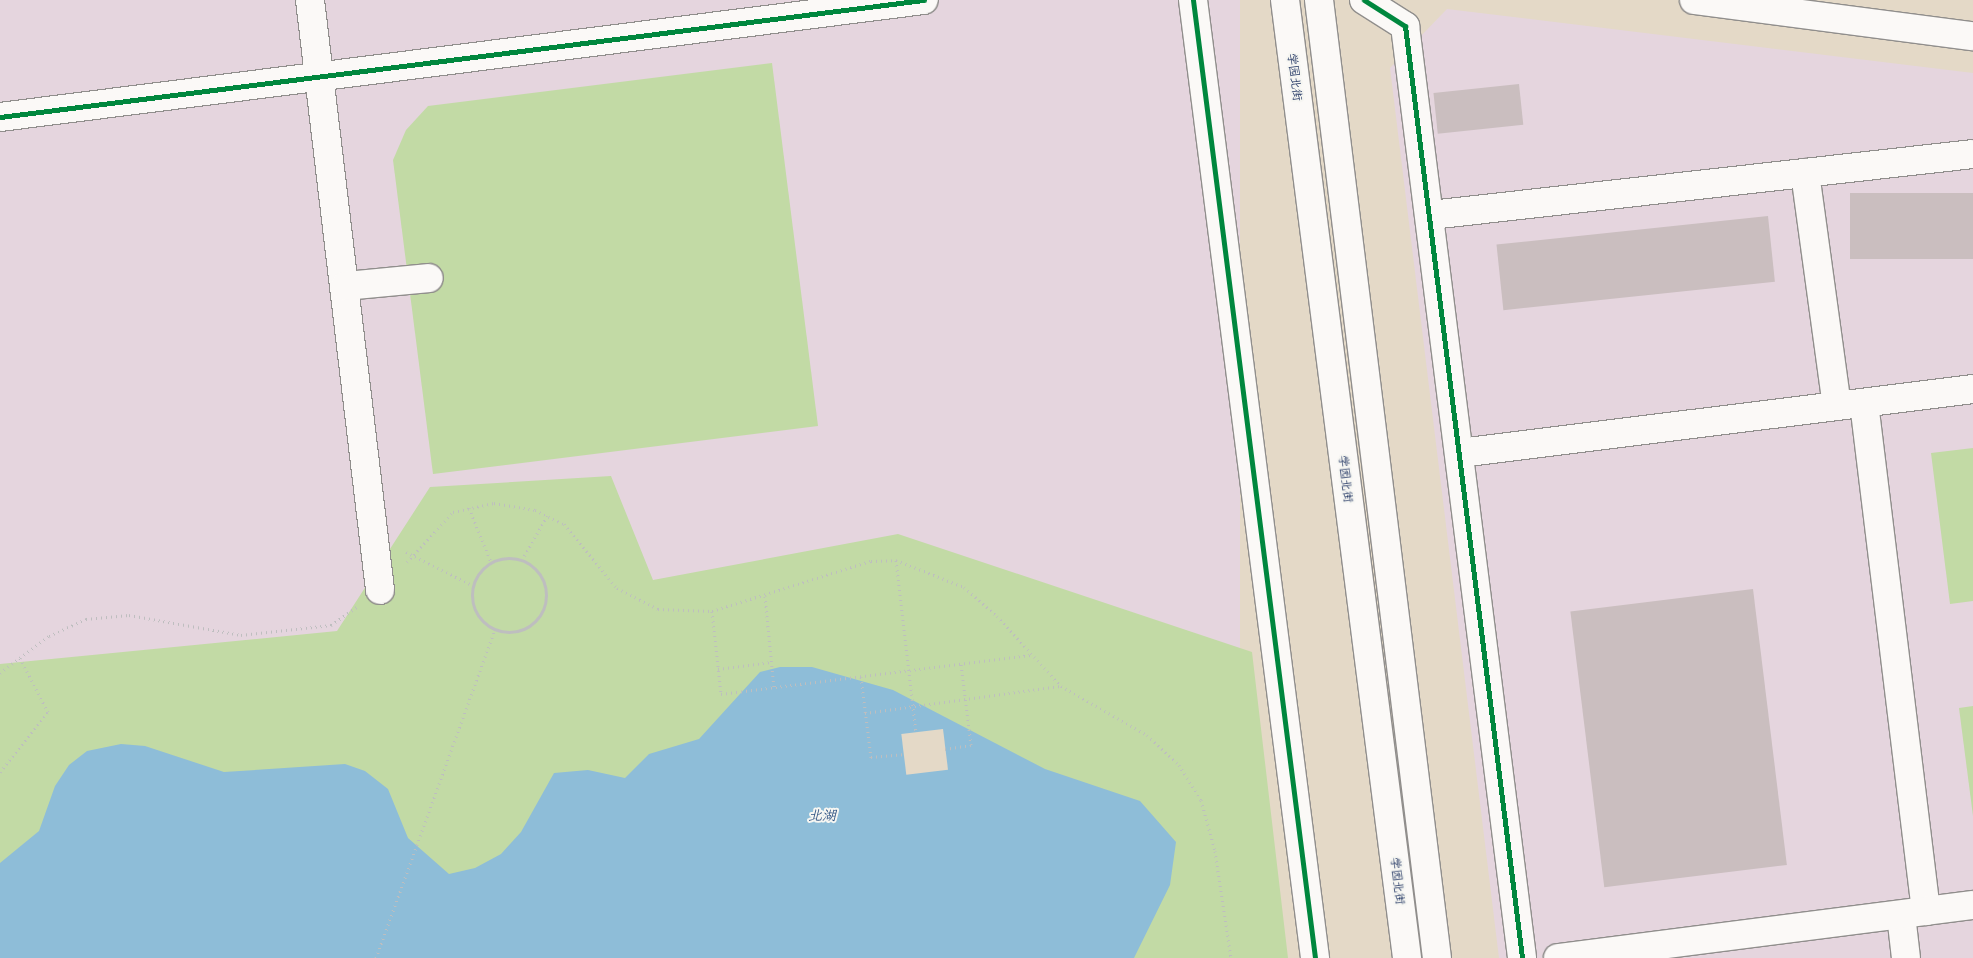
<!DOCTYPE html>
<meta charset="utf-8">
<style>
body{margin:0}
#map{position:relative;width:1973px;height:958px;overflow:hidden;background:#e4d9c7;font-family:"Playpen Sans","LXGW WenKai TC",sans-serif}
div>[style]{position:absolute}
.built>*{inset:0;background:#e5d5de;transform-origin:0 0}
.green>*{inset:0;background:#c2daa5}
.water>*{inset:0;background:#8ebdd8}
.pier>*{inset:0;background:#e4d9c7;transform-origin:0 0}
.building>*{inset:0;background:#cabebf;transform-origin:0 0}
.path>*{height:3px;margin-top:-1.5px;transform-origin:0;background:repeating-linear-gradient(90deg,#bebebf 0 1px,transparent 0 5px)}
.path>.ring{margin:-1.5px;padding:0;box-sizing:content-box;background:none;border:3px solid #bebebf;border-radius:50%}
.roads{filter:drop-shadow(1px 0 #908e8c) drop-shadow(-1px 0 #908e8c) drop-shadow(0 1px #908e8c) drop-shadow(0 -1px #908e8c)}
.minor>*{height:28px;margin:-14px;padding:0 14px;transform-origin:14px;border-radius:14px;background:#fbf9f7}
.cycleway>*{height:5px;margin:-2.5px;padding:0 2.5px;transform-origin:2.5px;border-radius:2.5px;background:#00873e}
span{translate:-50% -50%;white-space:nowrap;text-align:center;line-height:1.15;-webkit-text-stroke:4px #f6f6f2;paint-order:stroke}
.street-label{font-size:12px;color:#1b2f5e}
.water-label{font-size:14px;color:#325685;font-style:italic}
</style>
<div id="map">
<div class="built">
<div style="left:0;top:0;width:1240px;height:958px"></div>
<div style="clip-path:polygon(1447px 9px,1973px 73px,1973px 958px,1499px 958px,1390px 68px)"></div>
</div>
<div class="green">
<div style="clip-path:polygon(772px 63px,818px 426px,433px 474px,393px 160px,406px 130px,428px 106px)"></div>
<div style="clip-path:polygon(1973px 448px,1973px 601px,1950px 604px,1931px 453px)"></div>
<div style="clip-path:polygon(611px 476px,653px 580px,898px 534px,1252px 652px,1288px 958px,0 958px,0 664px,337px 631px,430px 487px)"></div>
<div style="clip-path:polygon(1973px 706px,1973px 816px,1959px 708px)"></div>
</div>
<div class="water">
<div style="clip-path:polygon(780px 667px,812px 667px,893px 690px,1045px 769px,1140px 801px,1176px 842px,1170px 885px,1134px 958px,0 958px,0 863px,39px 831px,55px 786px,69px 765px,87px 751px,121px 744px,145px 746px,224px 772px,345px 764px,365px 771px,388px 789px,408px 838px,449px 874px,475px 868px,501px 854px,521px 832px,554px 773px,588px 770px,625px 778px,649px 754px,699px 739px,760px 672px)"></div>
</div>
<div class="pier">
<div style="left:943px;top:729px;width:41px;height:42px;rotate:83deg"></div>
</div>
<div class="building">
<div style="left:1519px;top:84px;width:41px;height:86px;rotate:84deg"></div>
<div style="left:1973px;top:193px;width:66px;height:123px;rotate:90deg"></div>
<div style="left:1768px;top:216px;width:66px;height:273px;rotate:84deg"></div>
<div style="left:1753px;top:589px;width:278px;height:184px;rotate:83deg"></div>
</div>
<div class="path">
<div style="left:469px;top:508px;width:58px;rotate:67.8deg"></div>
<div style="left:406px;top:552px;width:74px;rotate:26.6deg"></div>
<div class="ring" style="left:472px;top:558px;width:71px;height:71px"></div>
<div style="left:522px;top:560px;width:51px;rotate:-60.4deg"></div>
<div style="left:896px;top:560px;width:174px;rotate:83.4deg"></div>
<div style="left:407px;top:562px;width:68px;rotate:-47.4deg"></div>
<div style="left:453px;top:512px;width:42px;rotate:-12.4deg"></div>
<div style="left:494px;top:503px;width:42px;rotate:9.7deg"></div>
<div style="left:535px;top:510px;width:32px;rotate:26deg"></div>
<div style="left:564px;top:524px;width:83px;rotate:50.4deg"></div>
<div style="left:617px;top:588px;width:46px;rotate:27.1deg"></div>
<div style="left:658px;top:609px;width:54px;rotate:2.1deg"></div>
<div style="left:712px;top:611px;width:167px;rotate:-17.5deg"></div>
<div style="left:871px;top:561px;width:25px;rotate:-2deg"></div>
<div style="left:896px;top:560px;width:73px;rotate:21.7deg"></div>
<div style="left:964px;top:587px;width:44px;rotate:41.3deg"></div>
<div style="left:997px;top:616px;width:95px;rotate:47.6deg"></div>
<div style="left:1061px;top:686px;width:99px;rotate:29.7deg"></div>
<div style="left:1147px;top:735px;width:44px;rotate:43.2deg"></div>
<div style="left:1179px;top:765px;width:41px;rotate:57.8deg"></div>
<div style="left:1201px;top:800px;width:53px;rotate:74.6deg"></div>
<div style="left:1215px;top:851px;width:108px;rotate:81.5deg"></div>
<div style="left:765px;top:596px;width:91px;rotate:84.4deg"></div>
<div style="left:712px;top:611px;width:83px;rotate:83.8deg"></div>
<div style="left:721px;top:694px;width:312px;rotate:-7.2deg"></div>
<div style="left:718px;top:669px;width:53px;rotate:-7.5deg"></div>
<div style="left:0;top:673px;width:61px;rotate:-37.1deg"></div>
<div style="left:49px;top:636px;width:41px;rotate:-24.7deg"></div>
<div style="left:86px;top:619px;width:43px;rotate:-5.3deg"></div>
<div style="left:129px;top:615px;width:114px;rotate:10.1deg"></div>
<div style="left:241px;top:635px;width:91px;rotate:-6.3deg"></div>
<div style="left:331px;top:625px;width:33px;rotate:-35deg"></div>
<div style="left:861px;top:677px;width:81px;rotate:82.9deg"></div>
<div style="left:871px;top:757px;width:32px;rotate:-5deg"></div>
<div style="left:865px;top:713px;width:197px;rotate:-7.9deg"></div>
<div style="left:945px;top:749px;width:26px;rotate:-9deg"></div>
<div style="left:971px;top:745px;width:82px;rotate:-97deg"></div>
<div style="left:0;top:772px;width:77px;rotate:-51.3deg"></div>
<div style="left:48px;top:712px;width:63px;rotate:-117.4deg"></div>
<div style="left:376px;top:958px;width:350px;rotate:-70.1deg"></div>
</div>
<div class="roads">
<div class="minor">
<div style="left:310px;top:0;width:594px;rotate:83.23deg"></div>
<div style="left:1193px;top:0;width:966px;rotate:82.74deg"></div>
<div style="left:1285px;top:0;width:966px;rotate:82.74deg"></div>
<div style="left:1319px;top:0;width:965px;rotate:82.98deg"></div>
<div style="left:1364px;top:0;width:49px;rotate:32.4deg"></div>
<div style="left:1405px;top:26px;width:939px;rotate:82.84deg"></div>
<div style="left:1694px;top:0;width:281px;rotate:7.4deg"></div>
<div style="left:0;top:117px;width:931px;rotate:-7.22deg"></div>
<div style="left:1805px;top:173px;width:235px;rotate:82.2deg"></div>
<div style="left:1431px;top:215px;width:545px;rotate:-6.42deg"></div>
<div style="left:345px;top:286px;width:84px;rotate:-5.4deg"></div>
<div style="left:1864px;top:403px;width:512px;rotate:83.04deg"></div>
<div style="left:1460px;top:453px;width:517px;rotate:-7.11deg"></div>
<div style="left:1901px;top:915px;width:43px;rotate:83.4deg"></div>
<div style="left:1558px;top:958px;width:418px;rotate:-7.3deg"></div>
</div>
</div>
<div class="cycleway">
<div style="left:1193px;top:0;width:966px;rotate:82.74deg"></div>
<div style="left:1364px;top:0;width:49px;rotate:32.4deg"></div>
<div style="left:1405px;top:26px;width:939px;rotate:82.84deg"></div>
<div style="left:0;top:117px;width:931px;rotate:-7.22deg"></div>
</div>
<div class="street-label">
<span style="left:1295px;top:77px;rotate:83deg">学园北街</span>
<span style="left:1346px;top:479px;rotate:83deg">学园北街</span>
<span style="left:1398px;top:881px;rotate:83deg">学园北街</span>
</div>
<div class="water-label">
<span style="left:822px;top:815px">北湖</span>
</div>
</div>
